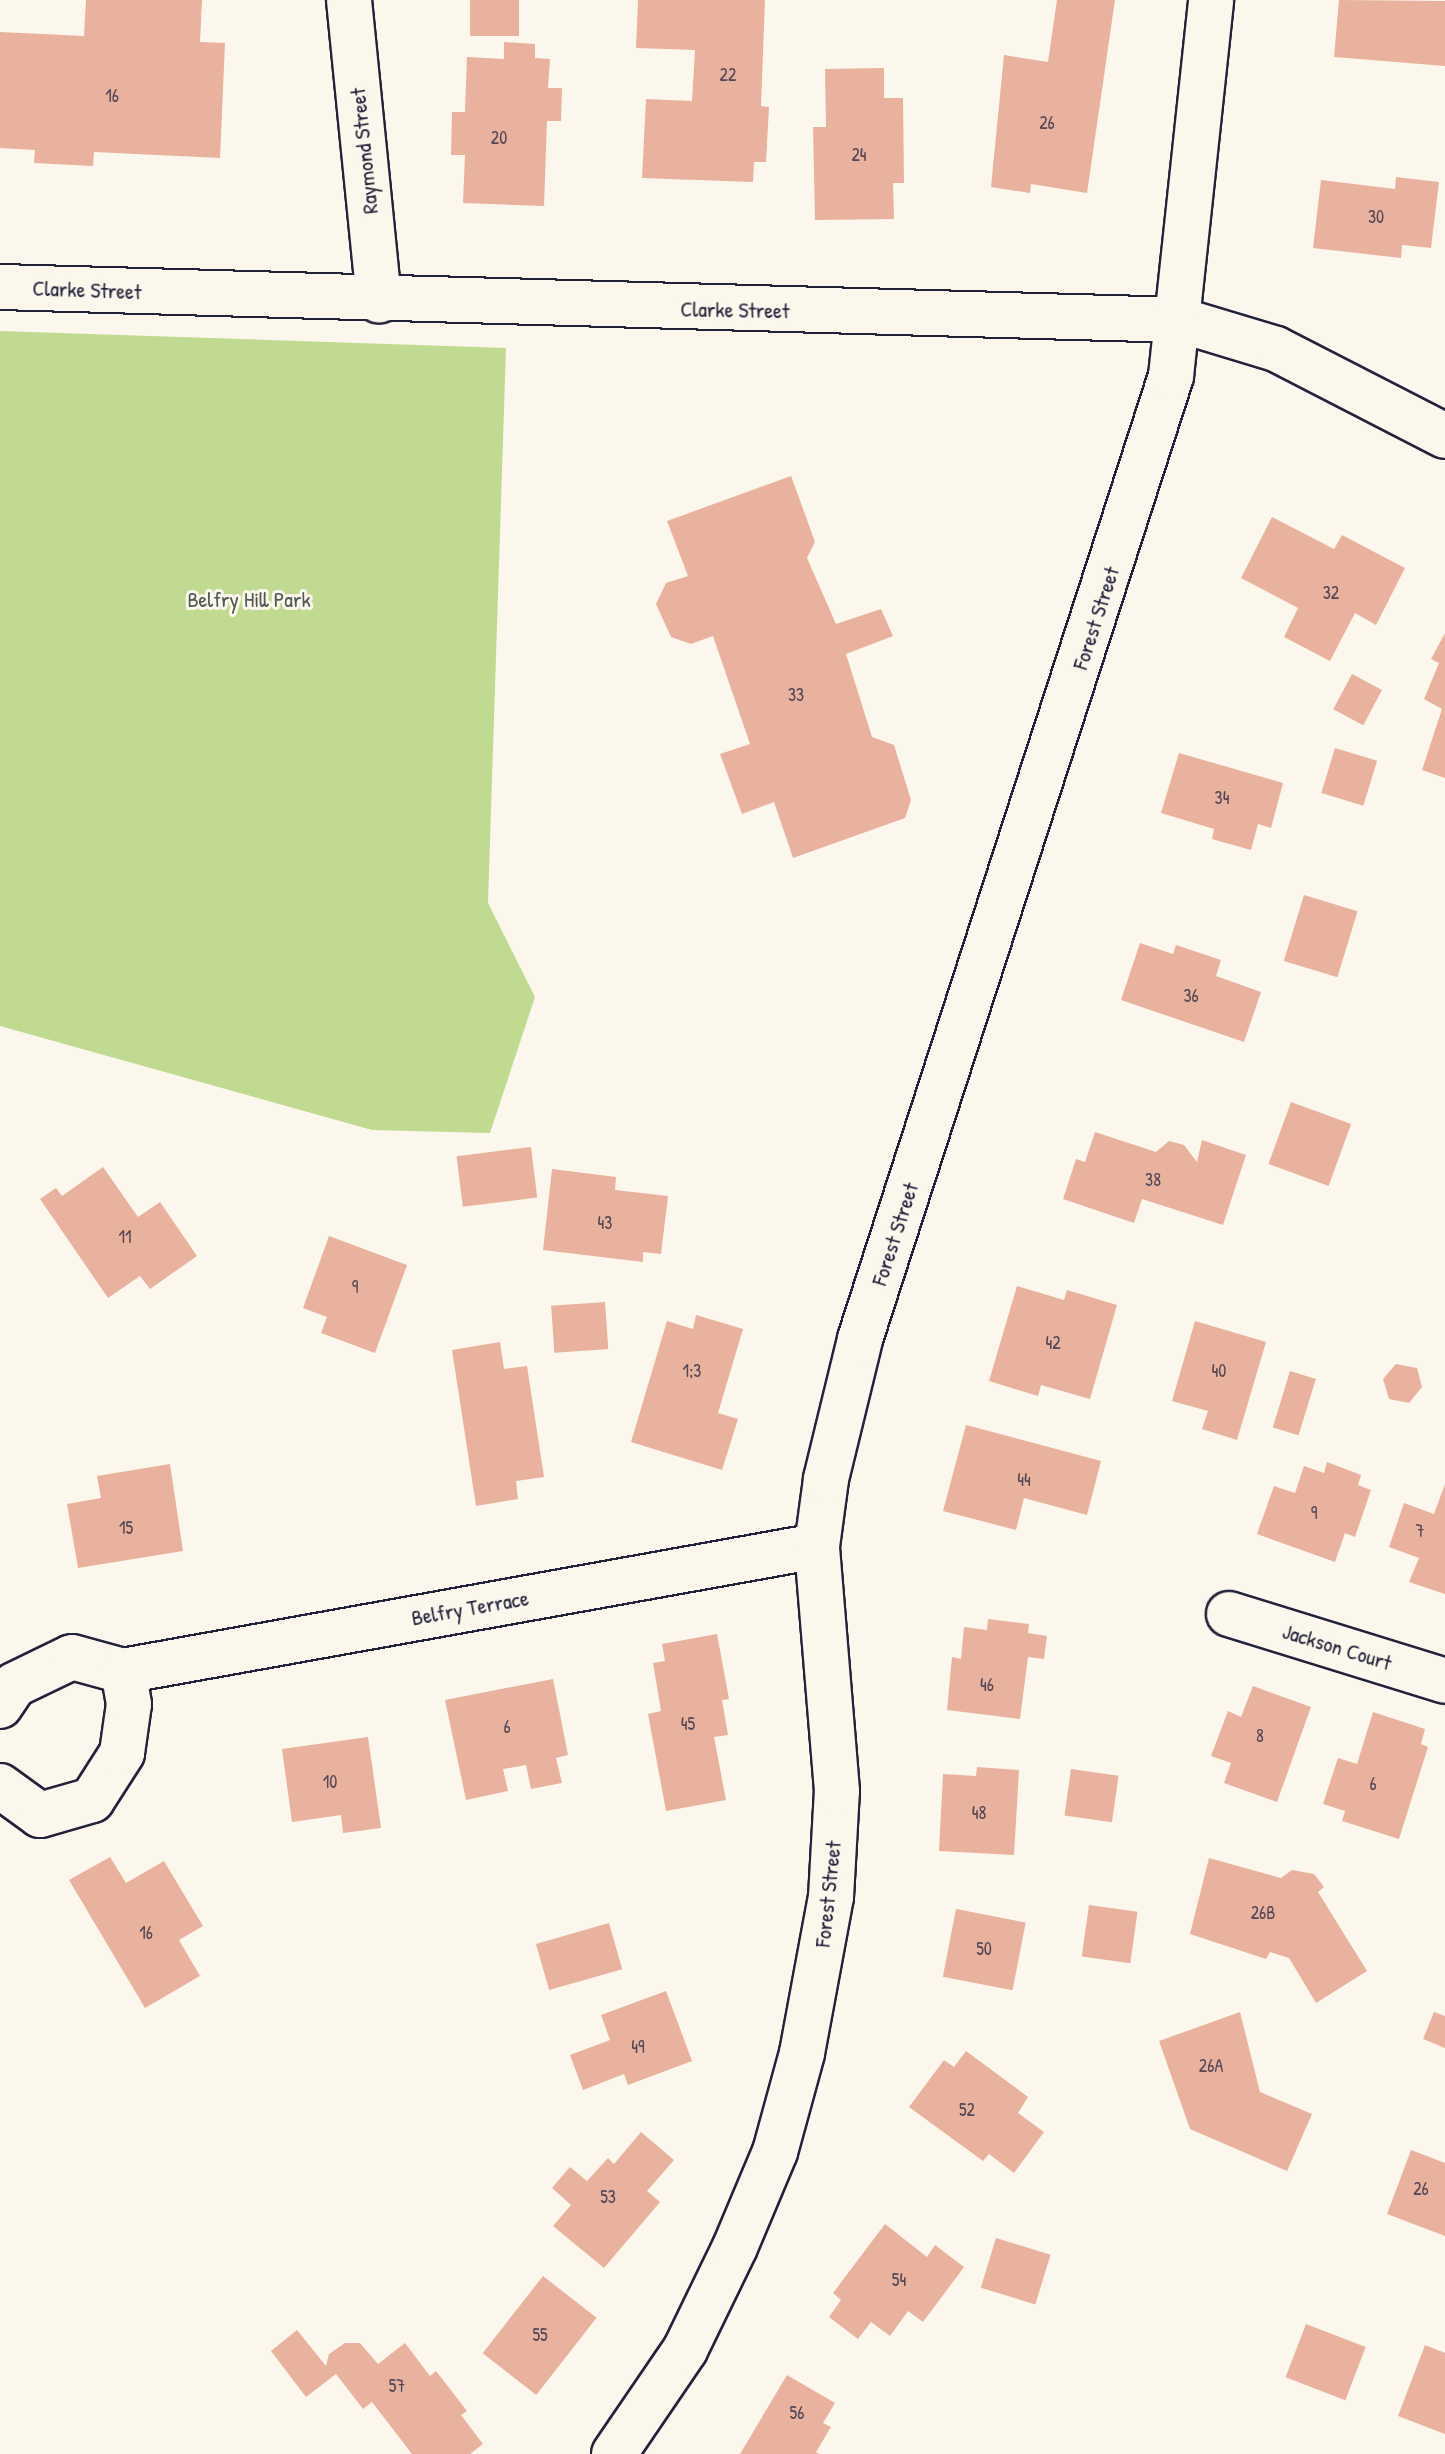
<!DOCTYPE html>
<style>
body{margin:0}
#map{position:relative;width:1445px;height:2454px;overflow:hidden;background:#fbf7ec;font-family:"Patrick Hand",sans-serif}
div>[style]{position:absolute}
.green>*{inset:0;background:#c0da91}
.building>*{inset:0;background:#e8b29e;transform-origin:0 0}
.roads{filter:drop-shadow(2px 0 #22223b) drop-shadow(-2px 0 #22223b) drop-shadow(0 2px #22223b) drop-shadow(0 -2px #22223b)}
.minor>*{height:44px;margin:-22px;padding:0 22px;transform-origin:22px;border-radius:22px;background:#fbf7ec}
span{translate:-50% -50%;white-space:nowrap;text-align:center;line-height:1.15;-webkit-text-stroke:6px #fbf7ec;paint-order:stroke}
.number-label{font-size:18px;color:#544654}
.number-label span{-webkit-text-stroke-width:0}
.street-label{font-size:22px;color:#22223b}
.park-label{font-size:22px;color:#515955}
</style>
<div id="map">
<div class="green">
<div style="clip-path:polygon(0 331px,506px 348px,488px 903px,535px 997px,490px 1133px,372px 1130px,0 1026px)"></div>
</div>
<div class="building">
<div style="clip-path:polygon(86px 0,202px 0,200px 42px,225px 43px,220px 158px,94px 152px,93px 166px,34px 163px,35px 150px,0 148px,0 32px,84px 36px)"></div>
<div style="left:470px;top:0;width:49px;height:36px"></div>
<div style="clip-path:polygon(638px 0,765px 0,761px 106px,769px 107px,766px 162px,754px 162px,753px 182px,642px 178px,646px 99px,692px 101px,695px 50px,636px 48px)"></div>
<div style="clip-path:polygon(1057px 0,1115px 0,1087px 193px,1031px 184px,1030px 193px,991px 187px,1004px 55px,1048px 62px)"></div>
<div style="clip-path:polygon(1339px 0,1445px 1px,1445px 66px,1334px 57px)"></div>
<div style="clip-path:polygon(504px 42px,535px 44px,535px 58px,550px 59px,548px 88px,562px 88px,561px 121px,547px 121px,544px 206px,463px 203px,465px 155px,451px 155px,452px 112px,465px 112px,467px 57px,504px 59px)"></div>
<div style="clip-path:polygon(884px 68px,884px 98px,903px 98px,904px 183px,893px 183px,894px 219px,815px 220px,813px 127px,826px 127px,825px 69px)"></div>
<div style="clip-path:polygon(1396px 177px,1439px 182px,1431px 248px,1402px 245px,1401px 258px,1313px 248px,1321px 180px,1395px 189px)"></div>
<div style="clip-path:polygon(791px 476px,815px 542px,807px 558px,836px 624px,881px 609px,893px 636px,846px 654px,872px 737px,894px 745px,911px 800px,905px 818px,793px 858px,774px 802px,742px 814px,720px 754px,750px 744px,713px 636px,691px 644px,671px 637px,656px 604px,666px 583px,688px 576px,667px 521px)"></div>
<div style="clip-path:polygon(1272px 517px,1334px 549px,1342px 535px,1405px 568px,1376px 625px,1355px 613px,1330px 661px,1284px 637px,1298px 608px,1241px 578px)"></div>
<div style="clip-path:polygon(1445px 633px,1445px 778px,1422px 770px,1442px 709px,1424px 699px,1439px 663px,1431px 659px)"></div>
<div style="left:1352px;top:674px;width:34px;height:40px;rotate:28deg"></div>
<div style="left:1335px;top:748px;width:44px;height:47px;rotate:17deg"></div>
<div style="clip-path:polygon(1179px 753px,1283px 783px,1271px 828px,1258px 824px,1251px 850px,1212px 839px,1214px 829px,1161px 813px)"></div>
<div style="left:1304px;top:895px;width:56px;height:69px;rotate:17deg"></div>
<div style="clip-path:polygon(1140px 943px,1173px 954px,1176px 945px,1221px 960px,1216px 976px,1261px 992px,1244px 1042px,1121px 1000px)"></div>
<div style="left:1291px;top:1102px;width:64px;height:66px;rotate:20deg"></div>
<div style="clip-path:polygon(1095px 1132px,1156px 1152px,1169px 1141px,1184px 1145px,1197px 1162px,1202px 1140px,1246px 1155px,1223px 1225px,1142px 1199px,1134px 1223px,1063px 1199px,1076px 1159px,1085px 1162px)"></div>
<div style="left:531px;top:1147px;width:51px;height:75px;rotate:83deg"></div>
<div style="clip-path:polygon(103px 1167px,138px 1217px,160px 1202px,197px 1256px,150px 1289px,140px 1276px,108px 1298px,40px 1199px,56px 1188px,62px 1196px)"></div>
<div style="clip-path:polygon(552px 1169px,616px 1177px,615px 1190px,668px 1196px,661px 1254px,643px 1252px,643px 1262px,543px 1250px)"></div>
<div style="clip-path:polygon(329px 1236px,407px 1265px,375px 1353px,321px 1333px,327px 1317px,303px 1308px)"></div>
<div style="clip-path:polygon(1017px 1286px,1064px 1300px,1067px 1290px,1117px 1305px,1090px 1399px,1041px 1385px,1038px 1396px,989px 1381px)"></div>
<div style="left:605px;top:1302px;width:47px;height:54px;rotate:86deg"></div>
<div style="clip-path:polygon(696px 1315px,743px 1329px,718px 1413px,738px 1419px,722px 1470px,631px 1442px,667px 1321px,693px 1329px)"></div>
<div style="clip-path:polygon(1195px 1321px,1266px 1342px,1237px 1440px,1202px 1429px,1208px 1411px,1172px 1401px)"></div>
<div style="clip-path:polygon(500px 1342px,504px 1369px,527px 1366px,544px 1477px,516px 1481px,518px 1499px,476px 1506px,452px 1350px)"></div>
<div style="clip-path:polygon(1396px 1364px,1417px 1368px,1422px 1387px,1409px 1403px,1389px 1399px,1383px 1379px)"></div>
<div style="left:1290px;top:1371px;width:27px;height:59px;rotate:17deg"></div>
<div style="clip-path:polygon(966px 1425px,1101px 1461px,1087px 1515px,1024px 1498px,1016px 1530px,943px 1511px)"></div>
<div style="clip-path:polygon(1327px 1462px,1361px 1475px,1358px 1485px,1371px 1490px,1355px 1537px,1345px 1533px,1335px 1562px,1257px 1534px,1274px 1486px,1295px 1493px,1304px 1466px,1324px 1473px)"></div>
<div style="clip-path:polygon(170px 1464px,183px 1551px,78px 1568px,67px 1504px,101px 1498px,97px 1476px)"></div>
<div style="clip-path:polygon(1445px 1484px,1445px 1594px,1409px 1582px,1419px 1558px,1389px 1547px,1404px 1503px,1434px 1514px)"></div>
<div style="clip-path:polygon(988px 1619px,1029px 1624px,1028px 1633px,1047px 1636px,1044px 1659px,1028px 1657px,1020px 1719px,947px 1710px,952px 1657px,961px 1659px,964px 1627px,987px 1630px)"></div>
<div style="clip-path:polygon(717px 1634px,729px 1699px,722px 1700px,728px 1735px,714px 1737px,726px 1800px,666px 1811px,648px 1714px,661px 1711px,653px 1663px,665px 1661px,662px 1644px)"></div>
<div style="clip-path:polygon(553px 1679px,568px 1755px,556px 1758px,562px 1783px,531px 1789px,526px 1765px,503px 1769px,508px 1791px,466px 1800px,445px 1700px)"></div>
<div style="clip-path:polygon(1253px 1686px,1311px 1707px,1277px 1802px,1224px 1783px,1231px 1763px,1211px 1756px,1228px 1711px,1241px 1717px)"></div>
<div style="clip-path:polygon(1373px 1712px,1425px 1729px,1421px 1744px,1428px 1747px,1399px 1839px,1342px 1821px,1345px 1811px,1323px 1804px,1338px 1758px,1357px 1764px)"></div>
<div style="clip-path:polygon(368px 1737px,381px 1828px,343px 1833px,341px 1815px,292px 1822px,282px 1749px)"></div>
<div style="clip-path:polygon(977px 1767px,1019px 1770px,1014px 1855px,939px 1851px,943px 1774px,976px 1776px)"></div>
<div style="left:1071px;top:1769px;width:48px;height:47px;rotate:8deg"></div>
<div style="clip-path:polygon(110px 1857px,126px 1883px,164px 1861px,203px 1926px,179px 1940px,200px 1976px,145px 2008px,69px 1880px)"></div>
<div style="clip-path:polygon(1209px 1858px,1281px 1878px,1292px 1870px,1314px 1874px,1324px 1887px,1318px 1892px,1367px 1971px,1316px 2003px,1289px 1958px,1270px 1952px,1266px 1959px,1190px 1934px)"></div>
<div style="left:1089px;top:1905px;width:49px;height:52px;rotate:8deg"></div>
<div style="left:956px;top:1909px;width:71px;height:69px;rotate:11deg"></div>
<div style="left:609px;top:1923px;width:48px;height:76px;rotate:74deg"></div>
<div style="clip-path:polygon(666px 1991px,692px 2061px,628px 2085px,624px 2074px,583px 2090px,570px 2055px,610px 2040px,601px 2015px)"></div>
<div style="clip-path:polygon(1240px 2012px,1260px 2092px,1312px 2114px,1287px 2171px,1190px 2129px,1159px 2041px)"></div>
<div style="clip-path:polygon(1434px 2012px,1445px 2016px,1445px 2048px,1423px 2039px)"></div>
<div style="clip-path:polygon(966px 2051px,1028px 2097px,1018px 2113px,1044px 2132px,1014px 2173px,989px 2154px,983px 2161px,909px 2107px,944px 2060px,954px 2067px)"></div>
<div style="clip-path:polygon(641px 2132px,674px 2160px,647px 2191px,660px 2202px,604px 2268px,553px 2226px,571px 2205px,552px 2188px,570px 2167px,587px 2181px,608px 2158px,614px 2164px)"></div>
<div style="clip-path:polygon(1411px 2150px,1445px 2163px,1445px 2236px,1387px 2214px)"></div>
<div style="clip-path:polygon(885px 2224px,927px 2257px,935px 2245px,964px 2267px,923px 2322px,908px 2311px,890px 2336px,871px 2322px,858px 2339px,829px 2317px,841px 2300px,833px 2293px)"></div>
<div style="left:996px;top:2238px;width:57px;height:52px;rotate:17deg"></div>
<div style="left:543px;top:2276px;width:68px;height:98px;rotate:38deg"></div>
<div style="left:1306px;top:2324px;width:64px;height:57px;rotate:21deg"></div>
<div style="clip-path:polygon(297px 2330px,326px 2366px,329px 2354px,345px 2343px,360px 2343px,378px 2364px,405px 2343px,430px 2376px,436px 2371px,467px 2411px,461px 2415px,483px 2444px,470px 2454px,412px 2454px,372px 2402px,363px 2409px,336px 2374px,306px 2397px,271px 2351px)"></div>
<div style="clip-path:polygon(1425px 2345px,1445px 2353px,1445px 2434px,1398px 2416px)"></div>
<div style="clip-path:polygon(787px 2375px,835px 2403px,823px 2423px,831px 2427px,816px 2452px,819px 2454px,740px 2454px)"></div>
</div>
<div class="roads">
<div class="minor">
<div style="left:349px;top:0;width:302px;rotate:84.3deg"></div>
<div style="left:0;top:287px;width:1180px;rotate:1.6deg"></div>
<div style="left:1180px;top:320px;width:100px;rotate:16.8deg"></div>
<div style="left:1276px;top:349px;width:190px;rotate:27.2deg"></div>
<div style="left:1229px;top:1614px;width:226px;rotate:17.2deg"></div>
<div style="left:0;top:1706px;width:25px;rotate:-56deg"></div>
<div style="left:14px;top:1685px;width:64px;rotate:-25.8deg"></div>
<div style="left:72px;top:1657px;width:53px;rotate:15.4deg"></div>
<div style="left:123px;top:1671px;width:705px;rotate:-10.21deg"></div>
<div style="left:0;top:1786px;width:49px;rotate:35.9deg"></div>
<div style="left:40px;top:1815px;width:54px;rotate:-16.1deg"></div>
<div style="left:92px;top:1800px;width:56px;rotate:-57.4deg"></div>
<div style="left:122px;top:1753px;width:49px;rotate:-81.9deg"></div>
<div style="left:129px;top:1704px;width:34px;rotate:-100deg"></div>
<div style="left:614px;top:2454px;width:126px;rotate:-55.7deg"></div>
<div style="left:685px;top:2350px;width:114px;rotate:-64.1deg"></div>
<div style="left:735px;top:2247px;width:103px;rotate:-67.2deg"></div>
<div style="left:775px;top:2152px;width:103px;rotate:-74.7deg"></div>
<div style="left:802px;top:2053px;width:159px;rotate:-79.5deg"></div>
<div style="left:831px;top:1897px;width:106px;rotate:-86.8deg"></div>
<div style="left:837px;top:1791px;width:246px;rotate:-94.7deg"></div>
<div style="left:817px;top:1546px;width:68px;rotate:-82.3deg"></div>
<div style="left:826px;top:1479px;width:144px;rotate:-76.3deg"></div>
<div style="left:860px;top:1339px;width:1012px;rotate:-72.1deg"></div>
<div style="left:1171px;top:376px;width:378px;rotate:-83.9deg"></div>
</div>
</div>
<div class="number-label">
<span style="left:728px;top:75px">22</span>
<span style="left:112px;top:96px">16</span>
<span style="left:1047px;top:123px">26</span>
<span style="left:499px;top:138px">20</span>
<span style="left:859px;top:155px">24</span>
<span style="left:1376px;top:217px">30</span>
<span style="left:1331px;top:593px">32</span>
<span style="left:796px;top:695px">33</span>
<span style="left:1222px;top:798px">34</span>
<span style="left:1191px;top:996px">36</span>
<span style="left:1153px;top:1180px">38</span>
<span style="left:605px;top:1223px">43</span>
<span style="left:125px;top:1237px">11</span>
<span style="left:355px;top:1287px">9</span>
<span style="left:1053px;top:1343px">42</span>
<span style="left:692px;top:1371px">1;3</span>
<span style="left:1219px;top:1371px">40</span>
<span style="left:1024px;top:1480px">44</span>
<span style="left:1314px;top:1513px">9</span>
<span style="left:126px;top:1528px">15</span>
<span style="left:1420px;top:1531px">7</span>
<span style="left:987px;top:1685px">46</span>
<span style="left:688px;top:1724px">45</span>
<span style="left:507px;top:1727px">6</span>
<span style="left:1260px;top:1736px">8</span>
<span style="left:330px;top:1782px">10</span>
<span style="left:1373px;top:1784px">6</span>
<span style="left:979px;top:1813px">48</span>
<span style="left:1263px;top:1913px">26B</span>
<span style="left:146px;top:1933px">16</span>
<span style="left:984px;top:1949px">50</span>
<span style="left:638px;top:2047px">49</span>
<span style="left:1211px;top:2066px">26A</span>
<span style="left:967px;top:2110px">52</span>
<span style="left:1421px;top:2189px">26</span>
<span style="left:608px;top:2197px">53</span>
<span style="left:899px;top:2280px">54</span>
<span style="left:540px;top:2335px">55</span>
<span style="left:397px;top:2386px">57</span>
<span style="left:797px;top:2413px">56</span>
</div>
<div class="street-label">
<span style="left:364px;top:151px;rotate:-96deg">Raymond Street</span>
<span style="left:87px;top:290px;rotate:2deg">Clarke Street</span>
<span style="left:735px;top:310px;rotate:1deg">Clarke Street</span>
<span style="left:1096px;top:618px;rotate:-72deg">Forest Street</span>
<span style="left:895px;top:1234px;rotate:-72deg">Forest Street</span>
<span style="left:470px;top:1608px;rotate:-10deg">Belfry Terrace</span>
<span style="left:1337px;top:1647px;rotate:17deg">Jackson Court</span>
<span style="left:828px;top:1894px;rotate:-84deg">Forest Street</span>
</div>
<div class="park-label">
<span style="left:249px;top:600px">Belfry Hill Park</span>
</div>
</div>
